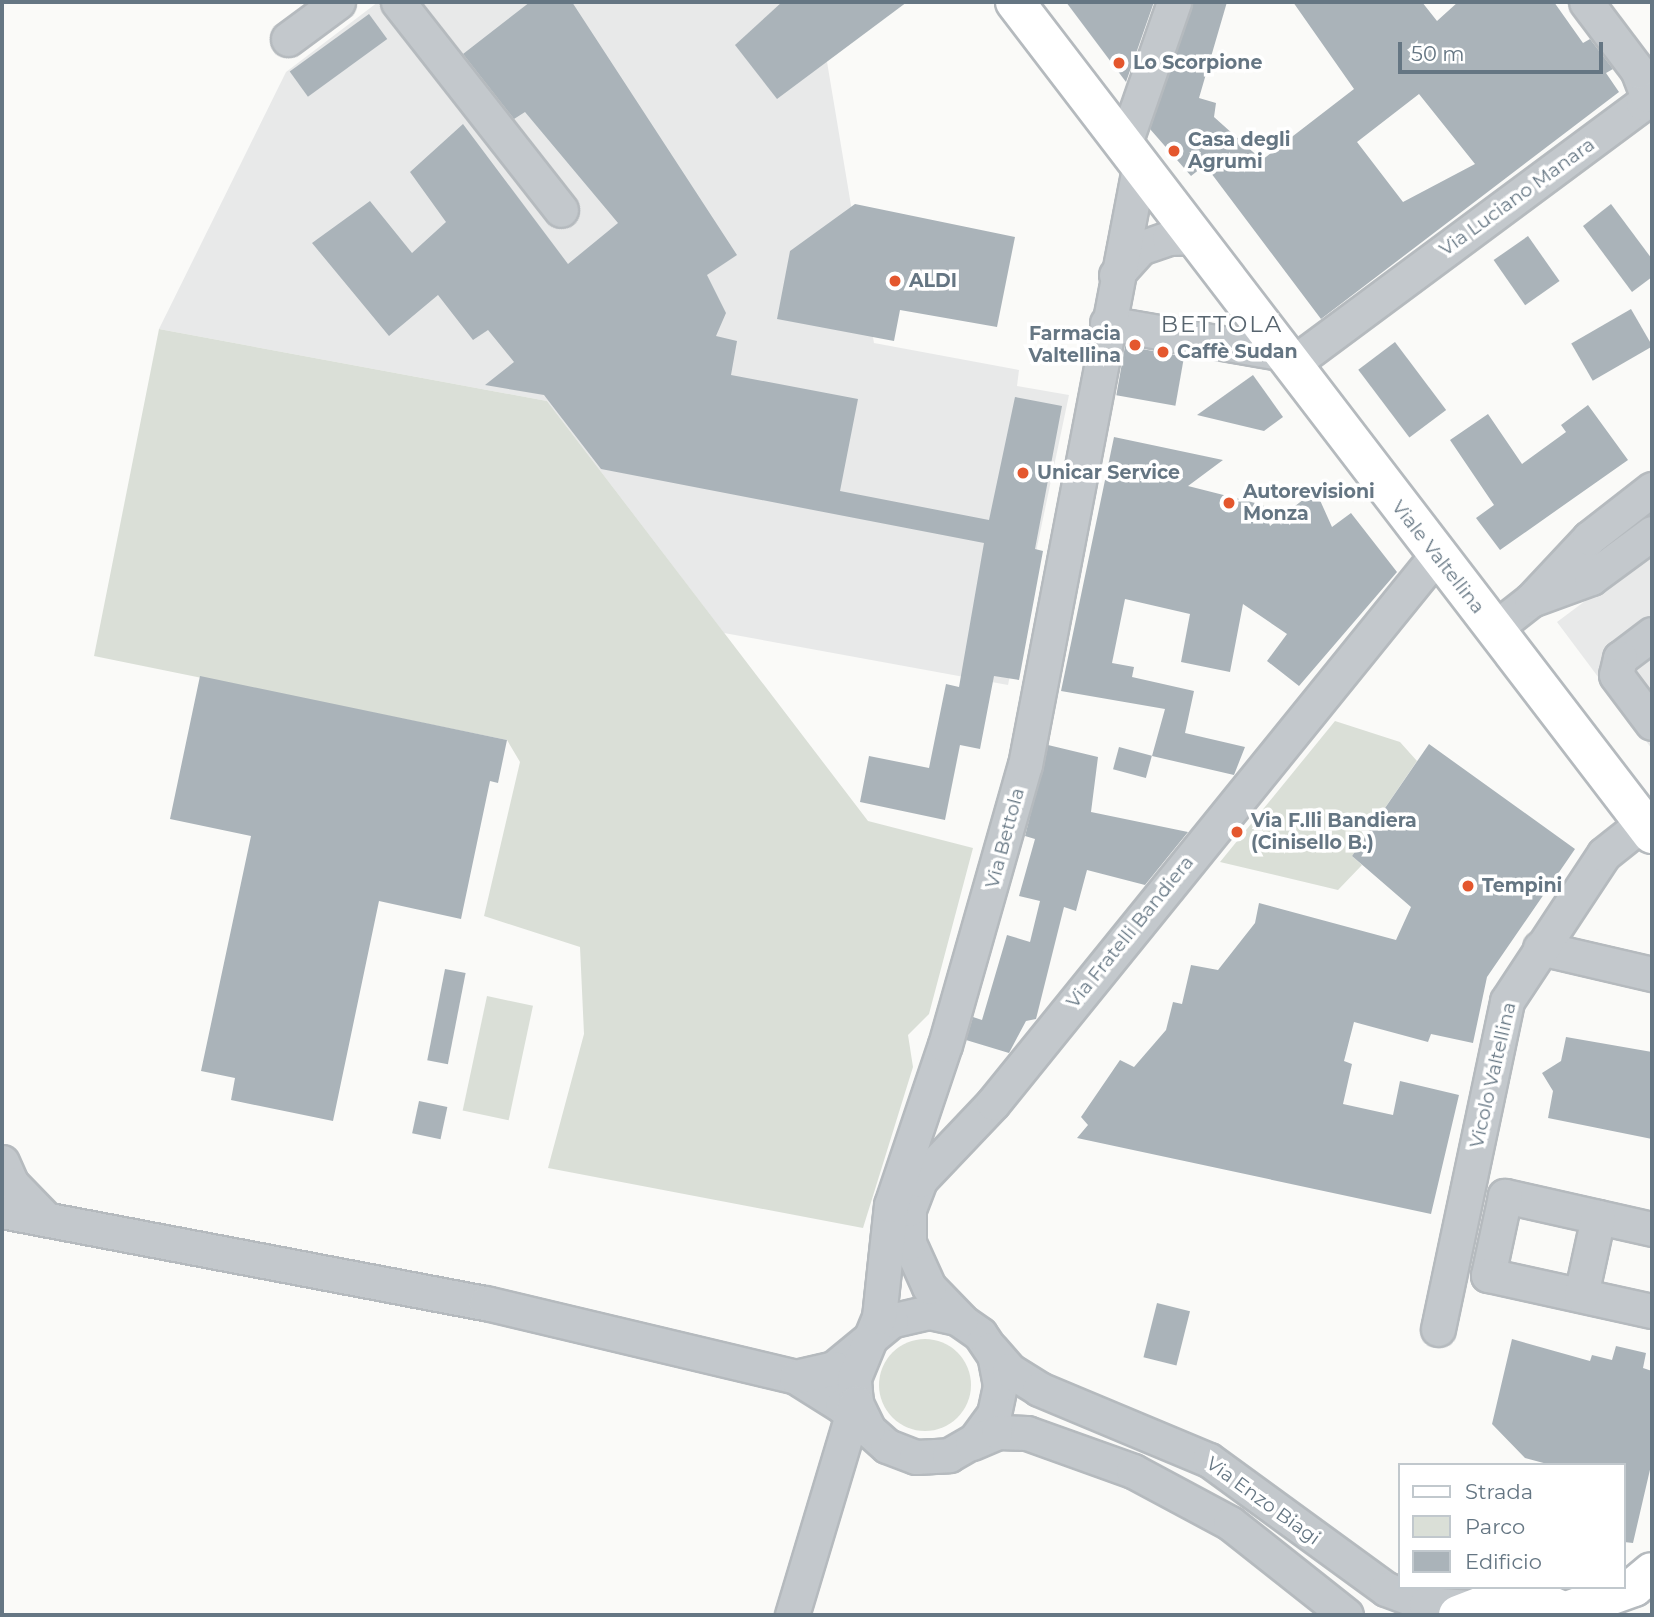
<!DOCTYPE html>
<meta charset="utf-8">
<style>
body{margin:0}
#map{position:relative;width:1654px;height:1617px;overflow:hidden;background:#fafaf8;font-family:Montserrat,sans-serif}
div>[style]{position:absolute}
.built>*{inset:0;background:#e8e9e9}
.green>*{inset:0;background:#dadfd7;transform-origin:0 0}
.round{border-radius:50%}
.building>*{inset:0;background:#aab3b9;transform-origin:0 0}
.roads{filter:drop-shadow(2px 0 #b5babe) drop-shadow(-2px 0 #b5babe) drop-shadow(0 2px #b5babe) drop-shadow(0 -2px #b5babe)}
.minor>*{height:33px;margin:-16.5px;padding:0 16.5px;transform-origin:16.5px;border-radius:16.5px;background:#c3c8cc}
.major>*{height:38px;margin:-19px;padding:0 19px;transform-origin:19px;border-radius:19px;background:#fff}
.dots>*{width:19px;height:19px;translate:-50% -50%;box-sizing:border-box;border:4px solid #fff;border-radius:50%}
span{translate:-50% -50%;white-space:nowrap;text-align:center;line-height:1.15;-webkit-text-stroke:7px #fff;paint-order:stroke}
.poi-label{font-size:19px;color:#657683;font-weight:700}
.left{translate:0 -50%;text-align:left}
.right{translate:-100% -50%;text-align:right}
.street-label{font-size:19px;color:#657683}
.quarter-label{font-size:23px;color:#57646e;letter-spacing:2px}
.frame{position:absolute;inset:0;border:4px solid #657683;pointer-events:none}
.legend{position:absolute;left:1398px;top:1463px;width:228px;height:126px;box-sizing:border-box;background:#fff;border:2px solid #c1c8cd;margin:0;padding:9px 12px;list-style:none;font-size:21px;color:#657683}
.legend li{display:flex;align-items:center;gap:14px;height:35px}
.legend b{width:35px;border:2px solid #c1c8cd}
.scale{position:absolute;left:1398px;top:42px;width:205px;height:32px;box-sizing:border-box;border:4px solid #657683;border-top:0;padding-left:9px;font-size:21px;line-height:24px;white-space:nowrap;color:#657683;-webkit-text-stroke:5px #fff;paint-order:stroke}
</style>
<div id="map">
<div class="built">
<div style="clip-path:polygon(378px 2px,817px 2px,874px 343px,1019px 370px,1017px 386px,1069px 395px,1008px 685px,724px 633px,547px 401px,159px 329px,286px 72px)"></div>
<div style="clip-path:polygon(1652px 551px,1652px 749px,1557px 622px)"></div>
</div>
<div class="green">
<div style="clip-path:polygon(159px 329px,547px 401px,868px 821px,973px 848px,929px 1014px,908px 1035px,913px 1067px,863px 1228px,548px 1168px,584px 1034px,580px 947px,484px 916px,520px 762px,507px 740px,94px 656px)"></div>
<div style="clip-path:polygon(1335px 721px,1400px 742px,1417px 761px,1352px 856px,1362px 865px,1338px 890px,1220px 862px)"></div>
<div style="left:487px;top:996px;width:47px;height:117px;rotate:12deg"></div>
<div class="round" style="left:879px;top:1339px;width:92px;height:92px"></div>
</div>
<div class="building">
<div style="clip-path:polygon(530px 2px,572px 2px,737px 255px,707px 275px,726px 313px,716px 336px,737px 341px,731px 375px,858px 399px,840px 491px,989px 520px,1015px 397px,1062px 406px,1035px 549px,1043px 551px,1019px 680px,994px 676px,980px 749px,960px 745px,945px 820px,860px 802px,869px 756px,929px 768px,946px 684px,959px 687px,984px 543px,601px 469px,544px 395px,485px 385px,514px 362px,488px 330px,473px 340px,438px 295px,389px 336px,312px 243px,370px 201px,412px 253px,446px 222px,410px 172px,463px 124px,568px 264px,618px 223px,525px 112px,514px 119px,463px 54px)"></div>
<div style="clip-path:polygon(782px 2px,907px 2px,777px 99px,735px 45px)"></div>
<div style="clip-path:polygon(1066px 2px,1154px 2px,1126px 82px)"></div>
<div style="clip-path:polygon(evenodd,1193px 2px,1227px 2px,1199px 98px,1216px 103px,1214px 117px,1262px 160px,1354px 89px,1293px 2px,1422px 2px,1437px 21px,1458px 2px,1554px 2px,1583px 43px,1590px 39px,1613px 69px,1606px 73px,1619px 92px,1321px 319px,1205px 165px,1191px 176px,1150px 129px,1193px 2px,1419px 94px,1475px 164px,1403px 202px,1357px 142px,1419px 94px)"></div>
<div style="left:369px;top:14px;width:31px;height:98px;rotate:54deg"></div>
<div style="clip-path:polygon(855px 204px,1015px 237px,997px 327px,900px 310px,894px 341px,777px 319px,790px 251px)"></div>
<div style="clip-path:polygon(1611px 204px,1652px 259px,1652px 277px,1632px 292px,1583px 226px)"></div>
<div style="left:1528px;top:236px;width:55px;height:42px;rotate:55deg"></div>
<div style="left:1631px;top:309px;width:43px;height:69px;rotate:60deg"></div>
<div style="left:1395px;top:342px;width:85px;height:46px;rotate:53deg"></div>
<div style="left:1125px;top:346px;width:60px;height:50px;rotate:10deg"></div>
<div style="clip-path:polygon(1253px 375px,1283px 417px,1264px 431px,1197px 415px)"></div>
<div style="clip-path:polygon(1588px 405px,1628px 460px,1500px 550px,1476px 518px,1494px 505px,1450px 440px,1488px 414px,1522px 464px,1566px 432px,1561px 425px)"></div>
<div style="clip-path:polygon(1114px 437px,1223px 460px,1188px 486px,1263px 505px,1270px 526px,1309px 495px,1319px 498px,1332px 527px,1351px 513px,1397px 572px,1299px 686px,1267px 661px,1287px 634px,1243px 604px,1230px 672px,1181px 662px,1190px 614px,1125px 599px,1112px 663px,1134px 667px,1132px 677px,1194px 691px,1185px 733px,1245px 747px,1234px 775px,1152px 756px,1165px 709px,1061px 691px)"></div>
<div style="clip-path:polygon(200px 676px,507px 740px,498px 783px,490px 781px,461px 919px,379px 901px,333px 1121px,231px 1100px,235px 1078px,201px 1071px,251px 836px,170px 819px)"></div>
<div style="clip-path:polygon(1429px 744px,1575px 849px,1487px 977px,1473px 1043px,1431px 1034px,1428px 1042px,1354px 1022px,1344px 1061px,1352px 1064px,1343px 1104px,1393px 1115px,1400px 1081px,1459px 1095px,1431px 1214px,1077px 1138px,1088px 1125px,1081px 1117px,1120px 1060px,1134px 1067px,1166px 1030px,1173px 1002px,1182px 1004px,1191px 965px,1218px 970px,1255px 923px,1259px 903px,1396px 940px,1411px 907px,1352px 856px)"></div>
<div style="clip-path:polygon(1048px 745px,1098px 757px,1091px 812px,1188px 832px,1145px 885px,1087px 870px,1076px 911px,1064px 907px,1036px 1019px,1026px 1021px,1009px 1053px,966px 1040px,973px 1017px,982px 1020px,1007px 935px,1030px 942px,1040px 901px,1019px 896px,1035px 839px,1025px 836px)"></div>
<div style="left:1119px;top:747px;width:34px;height:23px;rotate:15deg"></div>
<div style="left:445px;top:969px;width:21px;height:93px;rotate:11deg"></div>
<div style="clip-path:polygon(1566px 1037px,1652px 1052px,1652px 1139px,1548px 1118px,1553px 1091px,1542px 1073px,1561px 1061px)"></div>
<div style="left:419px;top:1101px;width:29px;height:33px;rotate:12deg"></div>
<div style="left:1157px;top:1303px;width:34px;height:56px;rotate:14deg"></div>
<div style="clip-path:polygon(1512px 1339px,1590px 1361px,1592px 1355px,1612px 1360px,1616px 1346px,1646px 1353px,1643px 1368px,1652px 1371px,1652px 1461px,1633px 1543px,1624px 1542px,1624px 1465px,1551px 1465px,1525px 1458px,1492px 1424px)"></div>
</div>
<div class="roads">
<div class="minor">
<div style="left:398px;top:2px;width:264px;rotate:51.9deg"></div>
<div style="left:288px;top:39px;width:62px;rotate:-36.5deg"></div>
<div style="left:1125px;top:143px;width:149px;rotate:-70.8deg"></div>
<div style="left:1116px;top:275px;width:36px;rotate:-48deg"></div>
<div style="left:1140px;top:248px;width:31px;rotate:-19deg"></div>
<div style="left:1169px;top:238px;width:27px;rotate:-2deg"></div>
<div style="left:1107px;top:323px;width:181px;rotate:9.9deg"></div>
<div style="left:1292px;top:364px;width:437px;rotate:-36.6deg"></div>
<div style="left:1643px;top:103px;width:9px;rotate:-63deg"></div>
<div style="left:1647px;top:95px;width:26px;rotate:-111deg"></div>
<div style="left:1638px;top:71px;width:86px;rotate:-127deg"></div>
<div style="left:1531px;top:600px;width:64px;rotate:-20.1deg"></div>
<div style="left:1591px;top:578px;width:76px;rotate:-36.4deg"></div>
<div style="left:1494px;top:629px;width:47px;rotate:-38.1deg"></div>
<div style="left:1531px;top:600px;width:85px;rotate:-46.9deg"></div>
<div style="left:1589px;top:538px;width:80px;rotate:-37.9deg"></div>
<div style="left:1652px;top:634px;width:40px;rotate:143deg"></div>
<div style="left:1620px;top:658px;width:17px;rotate:103deg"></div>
<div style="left:1616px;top:675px;width:60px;rotate:53.1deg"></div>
<div style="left:1540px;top:948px;width:115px;rotate:13.1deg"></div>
<div style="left:2px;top:1162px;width:24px;rotate:66deg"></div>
<div style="left:12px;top:1184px;width:45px;rotate:45.9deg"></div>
<div style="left:2px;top:1211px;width:493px;rotate:10.8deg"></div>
<div style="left:486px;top:1303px;width:319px;rotate:13.4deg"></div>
<div style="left:796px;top:1377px;width:54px;rotate:32.2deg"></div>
<div style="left:842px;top:1406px;width:60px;rotate:41.6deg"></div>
<div style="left:887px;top:1446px;width:31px;rotate:21deg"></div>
<div style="left:916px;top:1457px;width:33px;rotate:-3deg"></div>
<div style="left:949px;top:1455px;width:30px;rotate:-30deg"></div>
<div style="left:975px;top:1440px;width:32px;rotate:-54deg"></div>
<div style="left:994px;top:1414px;width:30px;rotate:-78deg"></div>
<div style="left:1000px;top:1385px;width:31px;rotate:-101deg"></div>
<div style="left:994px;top:1355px;width:25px;rotate:-124deg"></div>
<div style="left:980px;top:1334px;width:28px;rotate:-145deg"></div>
<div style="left:957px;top:1318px;width:29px;rotate:-168deg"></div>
<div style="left:929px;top:1312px;width:39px;rotate:167deg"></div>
<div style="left:891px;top:1321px;width:74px;rotate:140.5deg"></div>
<div style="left:834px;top:1368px;width:39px;rotate:167deg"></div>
<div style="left:1652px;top:1229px;width:151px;rotate:-167.3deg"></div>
<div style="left:1505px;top:1196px;width:81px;rotate:102.1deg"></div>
<div style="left:1488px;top:1275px;width:168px;rotate:12.4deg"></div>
<div style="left:1581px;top:1295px;width:80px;rotate:-77.7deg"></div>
<div style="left:961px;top:1320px;width:46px;rotate:-134.1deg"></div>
<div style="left:929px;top:1287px;width:48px;rotate:-114.4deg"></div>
<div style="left:909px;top:1243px;width:34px;rotate:-90deg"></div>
<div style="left:909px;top:1209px;width:31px;rotate:-69deg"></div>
<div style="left:920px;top:1180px;width:106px;rotate:-46.5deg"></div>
<div style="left:993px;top:1103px;width:704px;rotate:-51deg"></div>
<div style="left:1438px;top:1329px;width:335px;rotate:-78.1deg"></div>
<div style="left:1507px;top:1001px;width:176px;rotate:-56.6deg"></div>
<div style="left:1604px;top:854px;width:50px;rotate:-38.5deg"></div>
<div style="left:991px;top:1349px;width:28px;rotate:49deg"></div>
<div style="left:1009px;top:1370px;width:36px;rotate:32deg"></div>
<div style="left:1039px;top:1389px;width:184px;rotate:22.7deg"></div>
<div style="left:1209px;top:1460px;width:219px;rotate:36.1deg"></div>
<div style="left:1386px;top:1589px;width:43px;rotate:20.6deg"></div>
<div style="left:1426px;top:1604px;width:44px;rotate:3.9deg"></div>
<div style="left:868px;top:1428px;width:28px;rotate:-116deg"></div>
<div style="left:856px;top:1403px;width:25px;rotate:-95deg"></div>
<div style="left:854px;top:1378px;width:66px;rotate:-67.7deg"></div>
<div style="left:879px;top:1317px;width:113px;rotate:-83.9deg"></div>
<div style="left:891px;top:1205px;width:169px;rotate:-71.4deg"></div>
<div style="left:945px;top:1045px;width:291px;rotate:-74.1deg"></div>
<div style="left:1025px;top:765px;width:613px;rotate:-79.19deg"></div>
<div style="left:972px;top:1443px;width:28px;rotate:-23deg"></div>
<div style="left:998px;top:1432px;width:29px;rotate:2deg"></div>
<div style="left:1027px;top:1433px;width:113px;rotate:19.7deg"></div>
<div style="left:1133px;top:1471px;width:110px;rotate:28.2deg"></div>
<div style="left:1230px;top:1523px;width:148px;rotate:38.4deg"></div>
<div style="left:792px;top:1615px;width:222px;rotate:-73.3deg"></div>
</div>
<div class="major">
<div style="left:1015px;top:2px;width:1048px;rotate:52.56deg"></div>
<div style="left:1567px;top:1611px;width:71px;rotate:-19.7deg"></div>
<div style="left:1634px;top:1587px;width:23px;rotate:-40deg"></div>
<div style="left:1458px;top:1615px;width:47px;rotate:-21.1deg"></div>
<div style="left:1502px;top:1598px;width:34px;rotate:2deg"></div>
<div style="left:1536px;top:1599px;width:39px;rotate:24deg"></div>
</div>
</div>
<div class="dots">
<div style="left:1119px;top:63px;background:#e4572e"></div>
<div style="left:1174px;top:151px;background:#e4572e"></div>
<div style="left:895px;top:281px;background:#e4572e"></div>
<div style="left:1135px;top:345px;background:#e4572e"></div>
<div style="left:1163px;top:352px;background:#e4572e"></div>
<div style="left:1023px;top:473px;background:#e4572e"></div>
<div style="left:1229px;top:503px;background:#e4572e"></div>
<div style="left:1237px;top:832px;background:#e4572e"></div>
<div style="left:1468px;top:886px;background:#e4572e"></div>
</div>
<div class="poi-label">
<span class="left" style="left:1133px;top:63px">Lo Scorpione</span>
<span class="left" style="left:1188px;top:151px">Casa degli<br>Agrumi</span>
<span class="left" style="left:909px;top:281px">ALDI</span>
<span class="right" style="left:1121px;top:345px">Farmacia<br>Valtellina</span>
<span class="left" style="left:1177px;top:352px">Caffè Sudan</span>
<span class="left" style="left:1037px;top:473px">Unicar Service</span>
<span class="left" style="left:1243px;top:503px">Autorevisioni<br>Monza</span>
<span class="left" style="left:1251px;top:832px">Via F.lli Bandiera<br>(Cinisello B.)</span>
<span class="left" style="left:1482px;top:886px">Tempini</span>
</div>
<div class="street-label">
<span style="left:1517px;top:197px;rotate:-36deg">Via Luciano Manara</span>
<span style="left:1438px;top:557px;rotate:52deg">Viale Valtellina</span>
<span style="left:1005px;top:838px;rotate:-75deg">Via Bettola</span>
<span style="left:1130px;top:932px;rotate:-51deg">Via Fratelli Bandiera</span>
<span style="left:1493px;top:1075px;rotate:-77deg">Vicolo Valtellina</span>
<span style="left:1263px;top:1501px;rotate:36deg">Via Enzo Biagi</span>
</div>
<div class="quarter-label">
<span style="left:1222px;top:324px">BETTOLA</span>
</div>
<div class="frame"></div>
<ul class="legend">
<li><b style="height:9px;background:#fff"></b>Strada</li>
<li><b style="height:19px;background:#dadfd7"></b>Parco</li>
<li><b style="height:19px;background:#aab3b9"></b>Edificio</li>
</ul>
<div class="scale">50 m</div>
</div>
